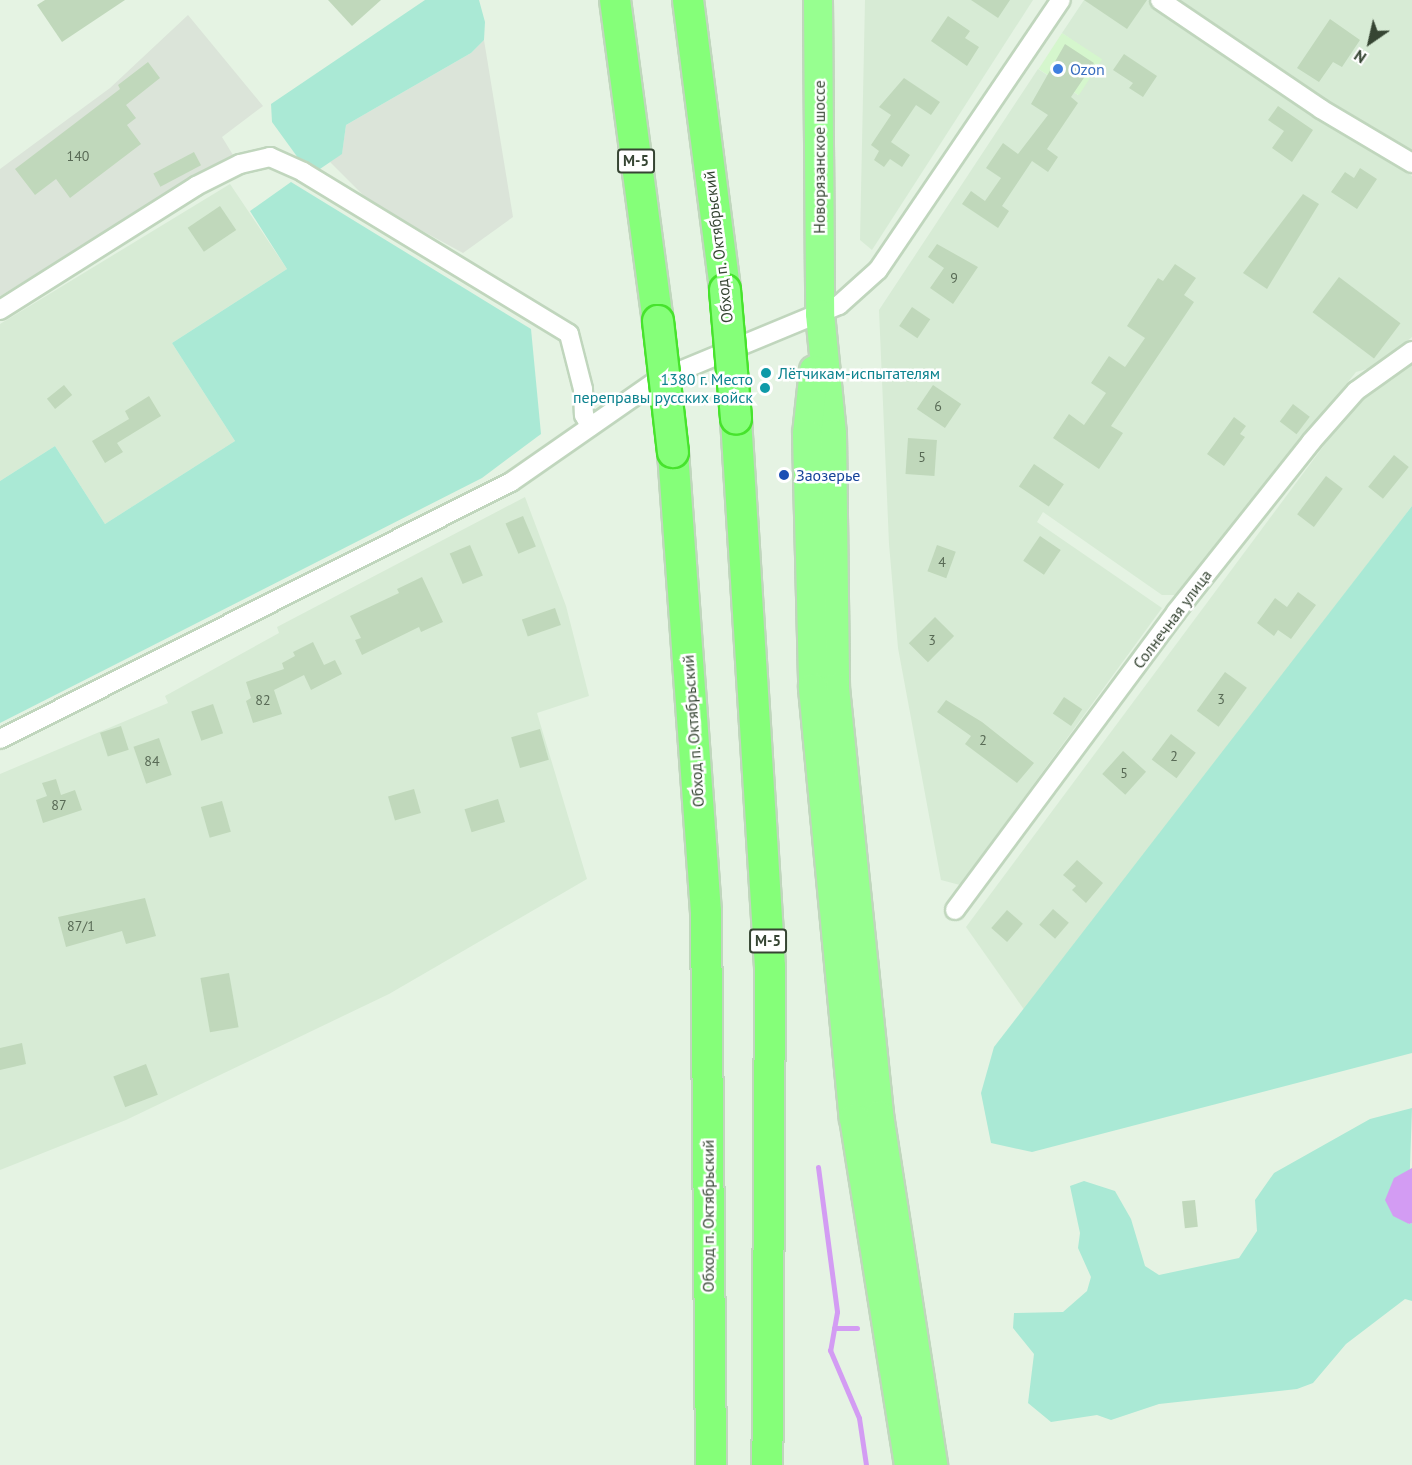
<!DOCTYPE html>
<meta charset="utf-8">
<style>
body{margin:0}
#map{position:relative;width:1412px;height:1465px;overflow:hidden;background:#e5f3e3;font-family:"PT Sans",sans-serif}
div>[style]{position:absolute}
.residential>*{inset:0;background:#d7ebd5}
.commercial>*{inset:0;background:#d5f6cd;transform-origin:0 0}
.industrial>*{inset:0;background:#dbe4d9}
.green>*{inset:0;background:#aae9d5}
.water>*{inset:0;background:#d39cf3}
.stream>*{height:5px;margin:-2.5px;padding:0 2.5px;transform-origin:2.5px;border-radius:2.5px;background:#d39cf3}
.building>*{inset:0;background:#c0d8bb;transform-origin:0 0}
.roads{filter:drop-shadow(2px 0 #c0d6bd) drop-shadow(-2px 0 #c0d6bd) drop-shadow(0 2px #c0d6bd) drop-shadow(0 -2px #c0d6bd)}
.minor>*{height:18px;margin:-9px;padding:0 9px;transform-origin:9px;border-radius:9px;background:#fff}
.primary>*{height:28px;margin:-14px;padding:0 14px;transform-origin:14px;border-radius:14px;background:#97ff90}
.trunk>*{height:30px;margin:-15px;padding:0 15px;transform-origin:15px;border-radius:15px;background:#85ff79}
.bridges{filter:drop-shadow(2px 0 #47e32d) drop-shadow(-2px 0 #47e32d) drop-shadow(0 2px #47e32d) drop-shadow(0 -2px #47e32d)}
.trunk-bridge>*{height:30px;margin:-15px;padding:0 15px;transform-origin:15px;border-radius:15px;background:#85ff79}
.dots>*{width:16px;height:16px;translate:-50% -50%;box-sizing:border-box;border:3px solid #fff;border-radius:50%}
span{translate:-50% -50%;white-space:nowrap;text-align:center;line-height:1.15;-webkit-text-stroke:5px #fff;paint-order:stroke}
.number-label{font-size:14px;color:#586a55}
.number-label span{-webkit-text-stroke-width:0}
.shield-label span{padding:2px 4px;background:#fff;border:2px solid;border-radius:4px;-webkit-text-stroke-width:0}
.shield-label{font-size:15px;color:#364533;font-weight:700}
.shop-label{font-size:16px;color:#366cbe}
.left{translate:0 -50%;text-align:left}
.street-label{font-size:16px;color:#364533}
.culture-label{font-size:16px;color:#0d838f}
.right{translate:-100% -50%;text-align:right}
.transit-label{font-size:16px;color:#164399}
.north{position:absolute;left:1340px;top:12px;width:60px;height:60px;-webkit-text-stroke:4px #fff;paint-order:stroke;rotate:214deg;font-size:16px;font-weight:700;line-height:24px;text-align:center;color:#364533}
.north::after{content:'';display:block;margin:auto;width:21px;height:27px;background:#364533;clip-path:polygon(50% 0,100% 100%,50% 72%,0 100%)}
</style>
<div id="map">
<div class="residential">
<div style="clip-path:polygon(865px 0,1033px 0,872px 250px,860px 240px)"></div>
<div style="clip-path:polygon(1084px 0,1149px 0,1322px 121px,1412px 176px,1412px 337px,1378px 366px,1356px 372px,1179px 595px,1162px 595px,1043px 512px,1037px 522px,1162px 608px,960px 885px,941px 880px,898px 648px,889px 544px,879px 310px,1038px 69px,1078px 95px,1101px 60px,1062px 33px)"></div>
<div style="clip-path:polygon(1180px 0,1412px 0,1412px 154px,1355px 122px)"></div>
<div style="clip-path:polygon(230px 184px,287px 269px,172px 343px,235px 441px,105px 524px,55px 446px,0 481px,0 324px)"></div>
<div style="clip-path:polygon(1412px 363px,1412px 506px,1025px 1011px,966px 927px,1351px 409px)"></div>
<div style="clip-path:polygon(525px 497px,566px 606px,589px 696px,537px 713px,587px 879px,389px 994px,126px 1120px,0 1170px,0 774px,168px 703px,165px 696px,279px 633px,277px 627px)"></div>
</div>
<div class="commercial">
<div style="left:1062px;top:33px;width:48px;height:43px;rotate:33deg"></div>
</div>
<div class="industrial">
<div style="clip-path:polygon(188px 15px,263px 106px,222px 137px,233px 155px,0 296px,0 169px,110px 88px)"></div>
<div style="clip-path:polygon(484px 40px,513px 217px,463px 253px,371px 203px,330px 162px,342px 153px,346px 125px,471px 53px)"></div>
</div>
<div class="green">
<div style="clip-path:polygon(425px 0,479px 0,485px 22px,484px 40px,471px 53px,346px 125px,342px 154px,314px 173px,301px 162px,272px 122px,271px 104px)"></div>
<div style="clip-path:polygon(291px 182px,531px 329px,541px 434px,482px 478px,0 723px,0 481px,55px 446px,105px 524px,235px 441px,172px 343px,287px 269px,250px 211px)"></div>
<div style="clip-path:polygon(1412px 506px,1412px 1053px,1032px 1152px,991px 1143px,981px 1093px,994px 1047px)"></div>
<div style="clip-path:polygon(1412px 1108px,1408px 1224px,1412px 1223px,1412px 1301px,1405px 1299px,1346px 1344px,1313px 1383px,1297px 1389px,1159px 1404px,1111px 1420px,1097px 1415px,1051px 1422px,1028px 1403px,1034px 1354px,1013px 1328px,1014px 1313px,1063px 1312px,1087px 1291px,1091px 1277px,1078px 1248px,1080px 1233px,1070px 1186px,1084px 1181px,1115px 1191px,1131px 1219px,1145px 1266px,1159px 1275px,1239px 1258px,1257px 1231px,1255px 1200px,1274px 1173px,1370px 1119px)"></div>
</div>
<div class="water">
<div style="clip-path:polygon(1412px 1168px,1412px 1223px,1409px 1224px,1393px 1216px,1385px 1200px,1394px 1178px)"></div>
</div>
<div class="stream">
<div style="left:818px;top:1167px;width:146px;rotate:82.5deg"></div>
<div style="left:837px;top:1312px;width:39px;rotate:100deg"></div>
<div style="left:830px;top:1350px;width:74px;rotate:66.9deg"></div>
<div style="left:859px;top:1418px;width:48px;rotate:81.5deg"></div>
<div style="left:834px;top:1328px;width:23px"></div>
</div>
<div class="building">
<div style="clip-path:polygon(45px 0,125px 0,62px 42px,37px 5px)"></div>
<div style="clip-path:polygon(328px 0,381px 0,352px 26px)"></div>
<div style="clip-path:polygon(971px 0,1010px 0,998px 18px)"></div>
<div style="clip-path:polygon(1084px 0,1147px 0,1127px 29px)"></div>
<div style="clip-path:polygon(948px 16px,970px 31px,965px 38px,979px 47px,967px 66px,931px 41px)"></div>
<div style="clip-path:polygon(1330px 19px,1360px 40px,1342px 67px,1333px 62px,1319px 82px,1297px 68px)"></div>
<div style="clip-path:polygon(1065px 44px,1094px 63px,1071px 97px,1078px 103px,1047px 149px,1058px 157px,1048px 172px,1032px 161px,1002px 206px,1009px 211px,998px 228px,962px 204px,971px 191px,985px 201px,1001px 178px,986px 168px,1003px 143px,1018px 154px,1048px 115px,1031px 104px)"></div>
<div style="clip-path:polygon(1124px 54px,1157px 76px,1143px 97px,1129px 88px,1133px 83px,1113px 70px)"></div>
<div style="clip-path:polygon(148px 62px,160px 78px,126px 105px,136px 118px,127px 125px,141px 144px,70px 198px,56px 179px,35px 195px,15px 169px,120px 89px,118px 85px)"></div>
<div style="clip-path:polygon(904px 78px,940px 102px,931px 115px,916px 105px,891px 142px,910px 155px,902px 167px,890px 159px,884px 167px,874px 160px,879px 151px,871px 145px,891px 115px,879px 107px)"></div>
<div style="clip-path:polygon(1278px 106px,1313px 130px,1292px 162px,1272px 148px,1284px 131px,1268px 120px)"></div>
<div style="left:194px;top:152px;width:15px;height:46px;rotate:62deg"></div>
<div style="clip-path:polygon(1360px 168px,1377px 179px,1357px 209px,1331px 192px,1345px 172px,1354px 178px)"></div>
<div style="clip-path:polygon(1303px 194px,1319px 204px,1267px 289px,1243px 273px)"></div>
<div style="left:220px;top:206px;width:29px;height:39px;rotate:56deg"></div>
<div style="clip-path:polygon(937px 244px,978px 267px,953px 304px,930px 288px,944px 268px,928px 257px)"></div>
<div style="clip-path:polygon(1175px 264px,1196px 278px,1184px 295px,1194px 302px,1111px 426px,1123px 433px,1099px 469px,1053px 438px,1069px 414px,1084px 425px,1106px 393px,1091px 383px,1109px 356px,1125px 367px,1145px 338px,1127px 326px,1158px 278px,1163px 281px)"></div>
<div style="left:1339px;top:277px;width:77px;height:44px;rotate:37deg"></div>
<div style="left:912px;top:307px;width:22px;height:23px;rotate:34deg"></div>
<div style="left:64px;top:385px;width:13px;height:22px;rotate:51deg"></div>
<div style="left:933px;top:385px;width:34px;height:29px;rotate:34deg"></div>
<div style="clip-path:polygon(149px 396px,161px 416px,117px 443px,123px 452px,105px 463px,92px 441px,129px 419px,125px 411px)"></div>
<div style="left:1293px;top:404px;width:21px;height:22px;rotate:37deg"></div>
<div style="clip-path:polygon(1234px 417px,1246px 426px,1240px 434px,1245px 437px,1224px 466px,1207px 454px)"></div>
<div style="left:908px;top:438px;width:29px;height:36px;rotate:4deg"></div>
<div style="left:1394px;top:455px;width:19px;height:41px;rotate:39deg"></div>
<div style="left:1034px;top:464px;width:36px;height:27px;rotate:34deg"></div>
<div style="left:1326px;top:476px;width:21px;height:48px;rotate:37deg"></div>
<div style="left:523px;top:516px;width:33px;height:19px;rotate:67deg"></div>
<div style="left:1040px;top:536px;width:25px;height:30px;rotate:34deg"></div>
<div style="left:470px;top:545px;width:33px;height:22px;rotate:67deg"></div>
<div style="left:937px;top:545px;width:20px;height:28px;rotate:20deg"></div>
<div style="clip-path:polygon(422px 577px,443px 622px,421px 632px,419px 627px,362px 655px,355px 640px,361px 638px,350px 616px,399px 593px,397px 589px)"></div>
<div style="clip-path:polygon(1298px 592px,1316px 605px,1291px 639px,1278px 630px,1274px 636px,1257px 623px,1275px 598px,1287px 607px)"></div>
<div style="left:555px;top:608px;width:18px;height:35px;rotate:71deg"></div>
<div style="left:935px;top:617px;width:27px;height:37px;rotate:45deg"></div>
<div style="clip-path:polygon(313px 642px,324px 665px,335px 660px,342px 674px,311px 690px,304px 675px,274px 690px,282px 714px,253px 723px,246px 701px,251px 698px,246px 682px,284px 669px,282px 663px,295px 656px,293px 652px)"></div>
<div style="left:1225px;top:672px;width:27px;height:48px;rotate:36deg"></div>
<div style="left:1064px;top:697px;width:22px;height:20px;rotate:34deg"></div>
<div style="clip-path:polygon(946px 700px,982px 722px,1034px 763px,1017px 783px,965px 744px,971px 736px,937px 712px)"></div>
<div style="left:213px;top:704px;width:31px;height:23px;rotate:71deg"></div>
<div style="left:121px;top:726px;width:25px;height:22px;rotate:72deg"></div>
<div style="left:540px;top:729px;width:32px;height:30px;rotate:74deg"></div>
<div style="left:1171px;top:734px;width:31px;height:32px;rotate:37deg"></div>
<div style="left:159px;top:738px;width:39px;height:27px;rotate:71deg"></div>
<div style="left:1123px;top:751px;width:31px;height:31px;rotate:42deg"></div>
<div style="clip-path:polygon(56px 779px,61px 795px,75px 790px,82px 810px,43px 823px,36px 800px,47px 796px,42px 783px)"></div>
<div style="left:414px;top:789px;width:25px;height:27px;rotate:74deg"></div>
<div style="left:498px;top:799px;width:24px;height:35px;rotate:73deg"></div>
<div style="left:222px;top:801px;width:32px;height:22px;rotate:74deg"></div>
<div style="clip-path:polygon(1077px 860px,1103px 883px,1086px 903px,1072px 890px,1076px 886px,1063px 875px)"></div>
<div style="clip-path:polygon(145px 898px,156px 936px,126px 944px,122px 931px,66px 947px,58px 917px)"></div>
<div style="left:1053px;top:909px;width:21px;height:21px;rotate:41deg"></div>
<div style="left:1007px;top:910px;width:21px;height:24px;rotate:41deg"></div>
<div style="left:229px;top:973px;width:55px;height:29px;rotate:80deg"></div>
<div style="clip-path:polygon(22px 1043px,26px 1064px,0 1070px,0 1048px)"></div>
<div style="left:146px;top:1064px;width:33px;height:35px;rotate:69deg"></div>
<div style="left:1195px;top:1200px;width:27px;height:13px;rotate:84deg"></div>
</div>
<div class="roads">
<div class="minor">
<div style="left:1160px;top:0;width:194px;rotate:34.1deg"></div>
<div style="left:1321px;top:109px;width:106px;rotate:30.7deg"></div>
<div style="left:0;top:310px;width:232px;rotate:-32.3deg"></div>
<div style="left:196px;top:186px;width:49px;rotate:-26.6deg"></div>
<div style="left:240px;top:164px;width:31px;rotate:-13deg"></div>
<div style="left:270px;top:157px;width:36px;rotate:24deg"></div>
<div style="left:303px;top:172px;width:311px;rotate:31.3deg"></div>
<div style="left:569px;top:334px;width:57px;rotate:75.7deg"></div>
<div style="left:583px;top:389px;width:26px;rotate:88deg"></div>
<div style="left:584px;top:415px;width:13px;rotate:61deg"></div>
<div style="left:0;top:739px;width:572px;rotate:-26.7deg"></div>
<div style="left:511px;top:482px;width:179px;rotate:-34.8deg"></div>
<div style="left:658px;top:380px;width:196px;rotate:-22.5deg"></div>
<div style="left:839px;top:305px;width:52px;rotate:-41.9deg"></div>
<div style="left:878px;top:270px;width:326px;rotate:-55.9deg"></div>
<div style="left:955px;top:910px;width:371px;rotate:-53.4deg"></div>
<div style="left:1176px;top:612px;width:217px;rotate:-51.5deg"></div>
<div style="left:1311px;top:442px;width:68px;rotate:-48.6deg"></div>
<div style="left:1356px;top:391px;width:69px;rotate:-35.5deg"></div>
</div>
<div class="primary">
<div style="left:818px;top:0;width:314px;rotate:89.6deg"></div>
<div style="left:820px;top:314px;width:121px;rotate:84.3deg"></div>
<div style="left:832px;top:434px;width:254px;rotate:89.3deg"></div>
<div style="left:835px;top:688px;width:429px;rotate:84.1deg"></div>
<div style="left:879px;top:1115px;width:354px;rotate:81.2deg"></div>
<div style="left:814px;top:370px;width:64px;rotate:96.2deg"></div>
<div style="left:807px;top:434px;width:254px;rotate:88.6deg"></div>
<div style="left:813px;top:688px;width:432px;rotate:84.6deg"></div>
<div style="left:854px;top:1118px;width:351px;rotate:81deg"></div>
</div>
<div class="trunk">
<div style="left:615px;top:0;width:324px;rotate:82.4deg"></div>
<div style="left:688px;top:0;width:292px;rotate:82.7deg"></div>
<div style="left:736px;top:419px;width:549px;rotate:86.45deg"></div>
<div style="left:770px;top:967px;width:498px;rotate:90.3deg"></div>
<div style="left:673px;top:452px;width:461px;rotate:85.9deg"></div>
<div style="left:706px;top:912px;width:553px;rotate:89.48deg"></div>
</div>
</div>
<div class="bridges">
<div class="trunk-bridge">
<div style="left:725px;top:290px;width:129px;rotate:85.1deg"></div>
<div style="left:658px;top:321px;width:132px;rotate:83.5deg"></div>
</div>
</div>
<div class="dots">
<div style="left:1058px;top:69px;background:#3f7fe0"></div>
<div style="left:766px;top:373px;background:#0f9aa8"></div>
<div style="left:765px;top:388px;background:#0f9aa8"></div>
<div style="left:784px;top:475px;background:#1a4fb4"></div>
</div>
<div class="number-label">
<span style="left:78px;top:156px">140</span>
<span style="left:954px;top:278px">9</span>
<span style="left:938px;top:406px">6</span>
<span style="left:922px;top:457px">5</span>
<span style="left:942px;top:562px">4</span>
<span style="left:932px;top:640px">3</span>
<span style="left:1221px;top:699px">3</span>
<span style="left:263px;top:700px">82</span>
<span style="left:983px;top:740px">2</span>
<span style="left:1174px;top:756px">2</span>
<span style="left:152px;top:761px">84</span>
<span style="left:1124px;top:773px">5</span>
<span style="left:59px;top:805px">87</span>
<span style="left:81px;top:926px">87/1</span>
</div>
<div class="shield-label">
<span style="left:636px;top:161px">М-5</span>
<span style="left:768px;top:941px">М-5</span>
</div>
<div class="shop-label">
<span class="left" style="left:1070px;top:69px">Ozon</span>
</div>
<div class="street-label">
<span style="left:819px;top:157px;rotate:-90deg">Новорязанское шоссе</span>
<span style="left:718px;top:247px;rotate:-97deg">Обход п. Октябрьский</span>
<span style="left:1172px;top:619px;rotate:-53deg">Солнечная улица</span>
<span style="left:693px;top:731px;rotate:-94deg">Обход п. Октябрьский</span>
<span style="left:708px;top:1216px;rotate:-90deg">Обход п. Октябрьский</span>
</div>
<div class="culture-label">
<span class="left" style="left:778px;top:373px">Лётчикам-испытателям</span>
<span class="right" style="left:753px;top:388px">1380 г. Место<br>переправы русских войск</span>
</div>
<div class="transit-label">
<span class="left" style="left:796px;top:475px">Заозерье</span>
</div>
<div class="north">N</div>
</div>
